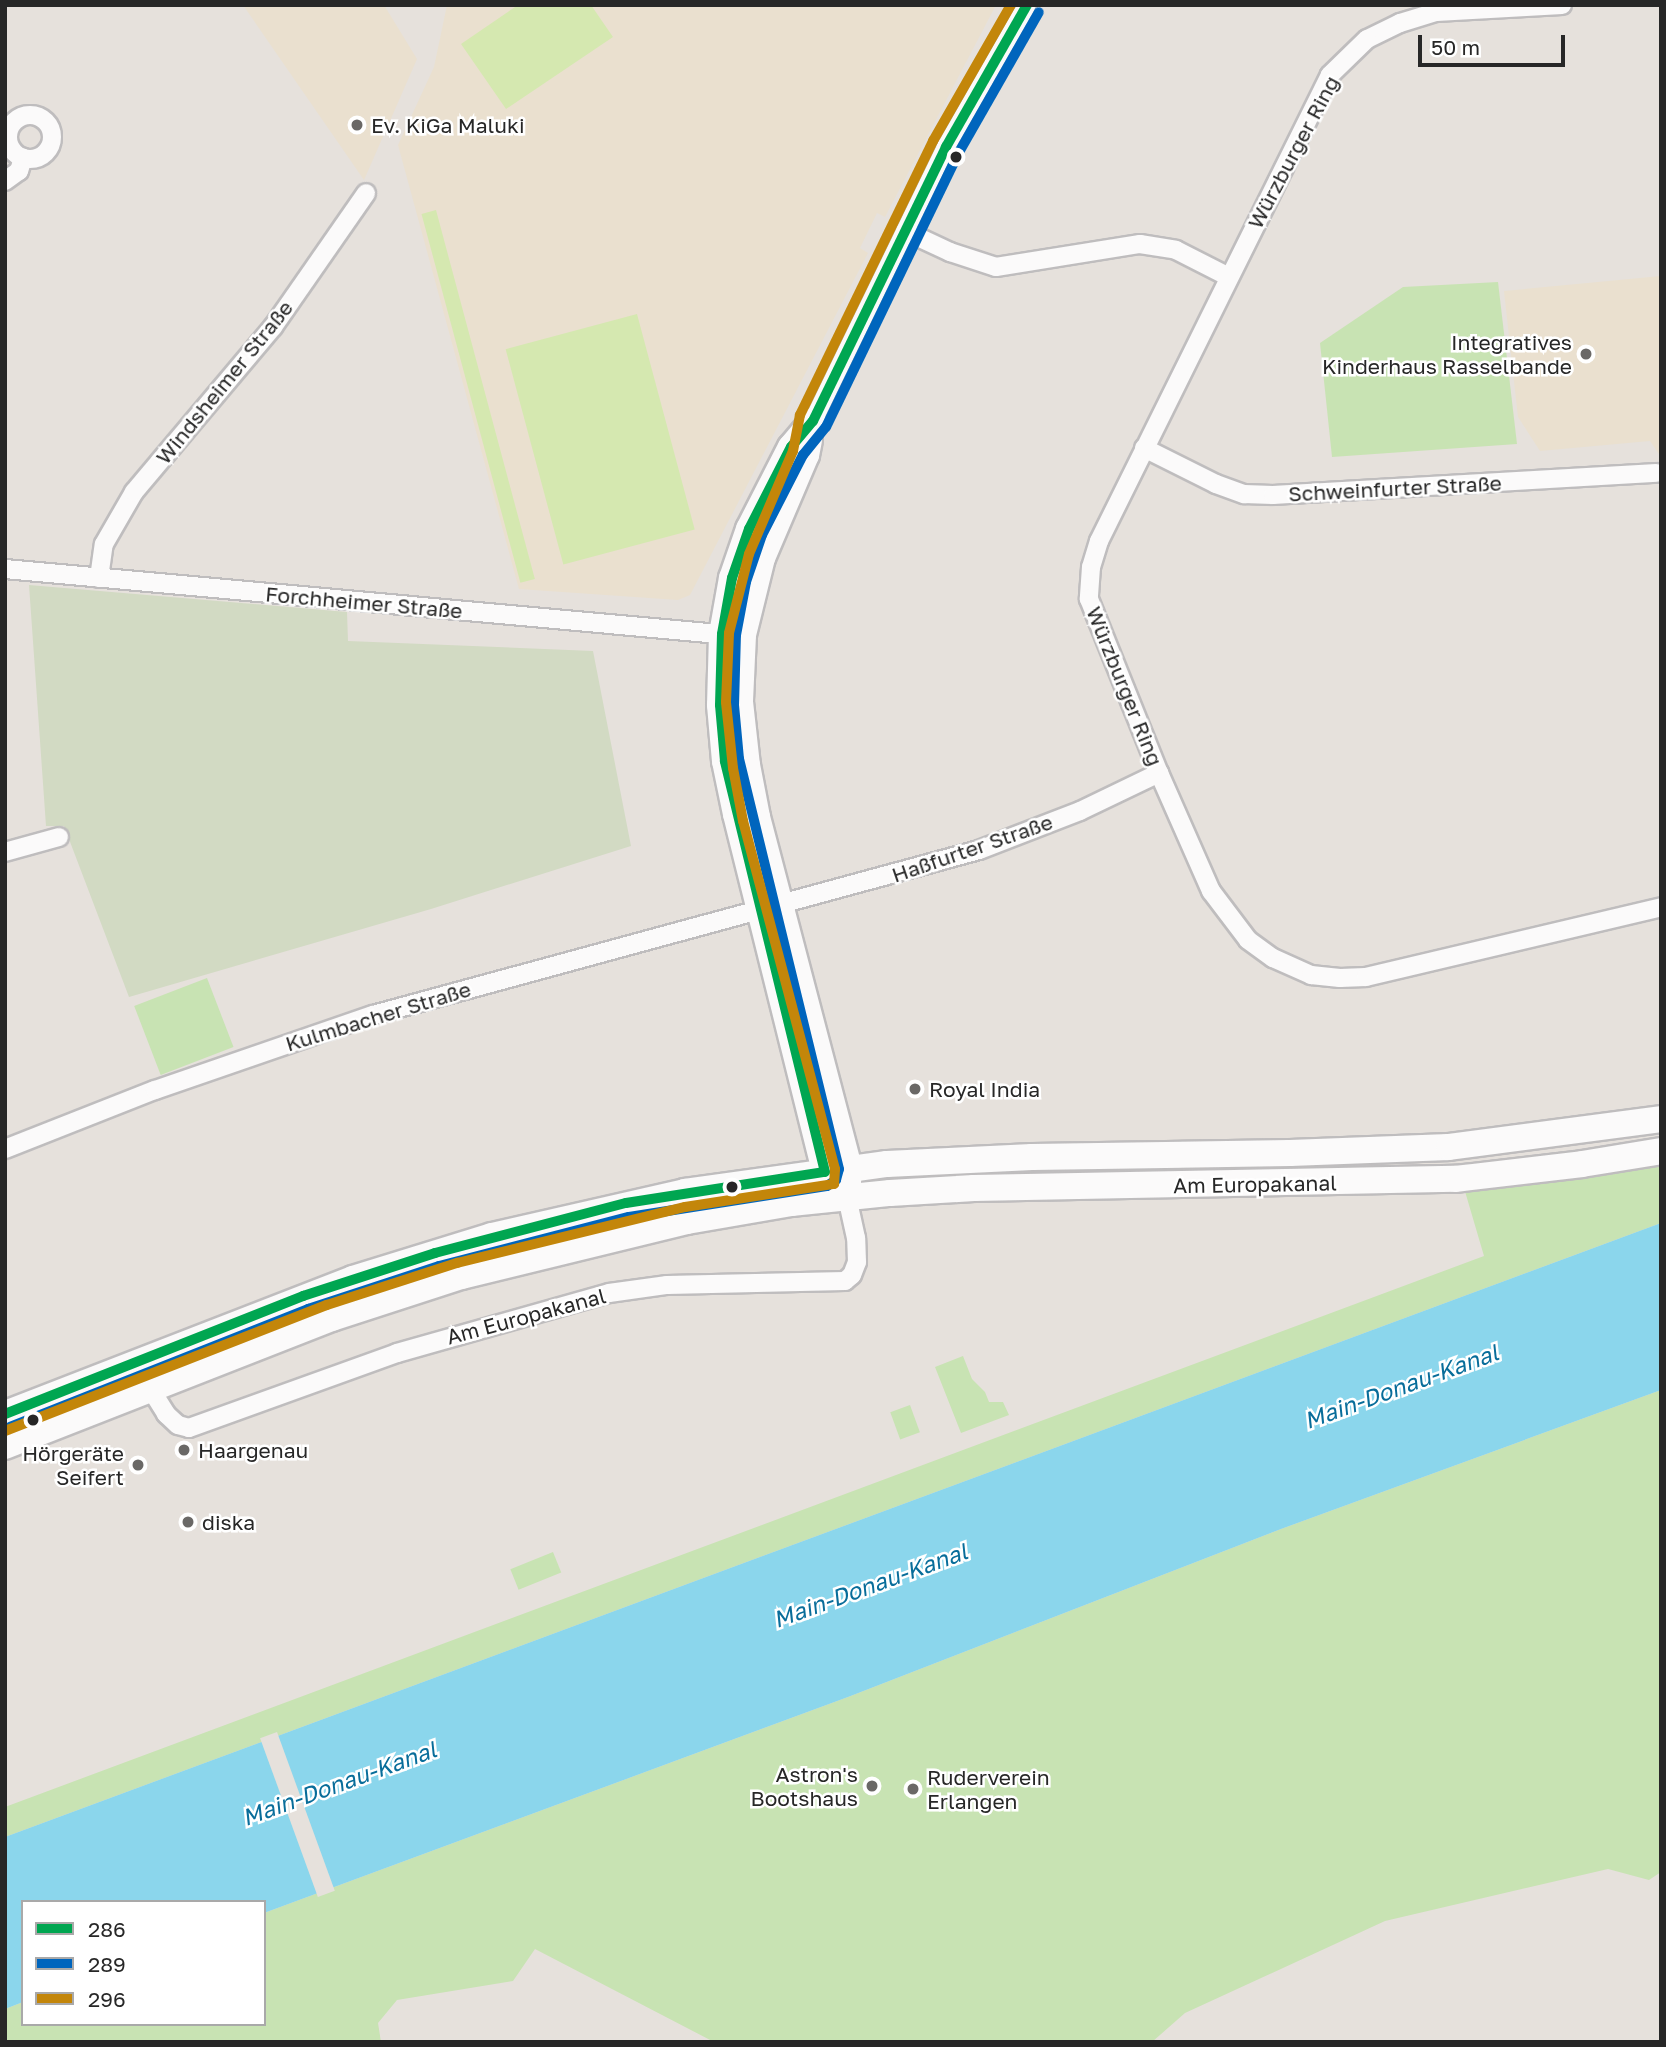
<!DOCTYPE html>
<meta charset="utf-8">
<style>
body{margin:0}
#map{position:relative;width:1666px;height:2047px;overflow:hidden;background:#e6e1dc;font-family:"Golos Text",sans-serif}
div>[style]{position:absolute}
.education>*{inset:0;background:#eae0cf}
.green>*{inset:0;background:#c8e3b3;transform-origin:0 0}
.cemetery>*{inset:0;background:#d2dac3}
.pitch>*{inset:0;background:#d5e8b0;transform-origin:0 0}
.water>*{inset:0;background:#8bd6ec}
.pier>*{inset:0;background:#e6e1dc;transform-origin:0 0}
.roads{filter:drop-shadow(2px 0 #bfbdbe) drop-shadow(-2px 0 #bfbdbe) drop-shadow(0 2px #bfbdbe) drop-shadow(0 -2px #bfbdbe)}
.street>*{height:18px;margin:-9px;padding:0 9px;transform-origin:9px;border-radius:9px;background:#fbfafa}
.street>.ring{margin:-9px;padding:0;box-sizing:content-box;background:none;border:18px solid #fbfafa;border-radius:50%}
.secondary>*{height:26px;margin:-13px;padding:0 13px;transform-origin:13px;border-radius:13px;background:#fbfafa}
.bus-1>*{height:10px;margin:-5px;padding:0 5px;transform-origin:5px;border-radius:5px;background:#00a651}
.bus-2>*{height:10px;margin:-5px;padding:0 5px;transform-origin:5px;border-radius:5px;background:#0065bd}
.bus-3>*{height:10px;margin:-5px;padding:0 5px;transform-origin:5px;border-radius:5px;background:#c3860a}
.dots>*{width:19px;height:19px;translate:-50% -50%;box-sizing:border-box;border:4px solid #fff;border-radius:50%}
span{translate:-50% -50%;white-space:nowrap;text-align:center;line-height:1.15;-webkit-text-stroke:5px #fff;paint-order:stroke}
.poi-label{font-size:21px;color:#272727}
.left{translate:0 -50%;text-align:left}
.right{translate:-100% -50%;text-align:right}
.street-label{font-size:21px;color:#272727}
.water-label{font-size:23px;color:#086d9a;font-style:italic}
.frame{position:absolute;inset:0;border:7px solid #272727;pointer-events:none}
.legend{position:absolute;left:21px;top:1900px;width:245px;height:126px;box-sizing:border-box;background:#fff;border:2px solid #a9a9a9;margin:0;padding:9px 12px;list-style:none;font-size:21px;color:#272727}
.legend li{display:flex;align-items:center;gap:14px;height:35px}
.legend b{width:35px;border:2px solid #a9a9a9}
.scale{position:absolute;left:1418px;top:35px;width:147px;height:32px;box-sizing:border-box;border:4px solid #272727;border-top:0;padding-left:9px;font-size:21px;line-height:24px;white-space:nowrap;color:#272727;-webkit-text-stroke:5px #fff;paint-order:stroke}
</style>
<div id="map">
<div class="education">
<div style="clip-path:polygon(243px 5px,384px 5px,417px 59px,364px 180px)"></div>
<div style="clip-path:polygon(447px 5px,996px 5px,885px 217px,877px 213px,860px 248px,868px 253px,690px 595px,678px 600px,519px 589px,398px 145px,434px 67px)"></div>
<div style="clip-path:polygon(1661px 276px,1661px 457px,1650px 441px,1540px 451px,1518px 417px,1504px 291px)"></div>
</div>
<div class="green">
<div style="clip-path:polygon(1498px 282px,1517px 444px,1332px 457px,1320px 343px,1403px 287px)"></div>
<div style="left:207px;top:978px;width:74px;height:78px;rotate:69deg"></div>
<div style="clip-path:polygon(1661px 1162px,1661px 1223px,5px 1837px,5px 1807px,1484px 1256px,1464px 1188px)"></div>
<div style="clip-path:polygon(963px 1356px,972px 1379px,985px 1392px,989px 1402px,1003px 1402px,1009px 1415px,961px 1433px,935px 1367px)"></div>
<div style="clip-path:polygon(1661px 1390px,1661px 1872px,1649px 1880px,1608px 1869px,1385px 1921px,1185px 2013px,1152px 2042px,714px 2042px,535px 1949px,513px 1981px,397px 2000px,378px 2023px,381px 2042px,5px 2042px,5px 2009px,23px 2002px,23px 2024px,264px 2024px,264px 1913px,848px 1697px,1281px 1529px)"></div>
<div style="left:910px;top:1405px;width:29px;height:21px;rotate:70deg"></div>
<div style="left:553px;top:1552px;width:22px;height:46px;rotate:68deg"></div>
</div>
<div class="cemetery">
<div style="clip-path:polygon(29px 585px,347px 612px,348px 641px,593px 651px,631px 846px,431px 909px,129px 997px,64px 826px,46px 826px)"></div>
</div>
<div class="pitch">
<div style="clip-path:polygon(518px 5px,591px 5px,613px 37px,506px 109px,461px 44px)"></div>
<div style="left:436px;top:210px;width:382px;height:15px;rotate:75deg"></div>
<div style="left:637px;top:314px;width:223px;height:136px;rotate:75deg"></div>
</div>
<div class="water">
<div style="clip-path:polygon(1661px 1223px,1661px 1390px,1281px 1529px,848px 1697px,264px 1913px,264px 1902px,23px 1902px,23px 2002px,5px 2009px,5px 1837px)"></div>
</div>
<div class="pier">
<div style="left:277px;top:1732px;width:169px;height:18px;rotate:70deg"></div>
</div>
<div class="roads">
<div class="street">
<div style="left:1562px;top:5px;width:126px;rotate:176.8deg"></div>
<div style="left:1436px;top:12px;width:38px;rotate:163deg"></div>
<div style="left:1400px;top:23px;width:37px;rotate:154deg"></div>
<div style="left:1367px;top:39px;width:52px;rotate:135.8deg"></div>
<div style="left:1330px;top:75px;width:520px;rotate:116.37deg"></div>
<div style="left:1099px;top:541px;width:27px;rotate:107deg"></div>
<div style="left:1091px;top:567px;width:32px;rotate:94deg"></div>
<div style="left:1089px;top:599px;width:188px;rotate:68.1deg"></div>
<div style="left:1159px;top:773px;width:129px;rotate:66.2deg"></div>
<div style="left:1211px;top:891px;width:61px;rotate:52.9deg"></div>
<div style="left:1248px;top:940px;width:31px;rotate:36deg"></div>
<div style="left:1273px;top:958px;width:42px;rotate:24.1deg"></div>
<div style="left:1311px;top:975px;width:29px;rotate:6deg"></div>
<div style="left:1340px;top:978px;width:26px;rotate:-2deg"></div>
<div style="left:1366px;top:977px;width:303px;rotate:-13.3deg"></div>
<div class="ring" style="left:8px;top:115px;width:26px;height:26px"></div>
<div style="left:5px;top:181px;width:17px;rotate:-36deg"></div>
<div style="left:19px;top:171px;width:14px;rotate:-73deg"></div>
<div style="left:905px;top:231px;width:50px;rotate:25deg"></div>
<div style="left:950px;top:252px;width:48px;rotate:18.1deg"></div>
<div style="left:996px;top:267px;width:146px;rotate:-9.1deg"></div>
<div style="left:1140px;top:244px;width:36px;rotate:9deg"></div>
<div style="left:1176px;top:250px;width:59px;rotate:27deg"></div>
<div style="left:813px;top:421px;width:305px;rotate:-64.1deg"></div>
<div style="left:946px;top:147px;width:163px;rotate:-60.3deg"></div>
<div style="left:1144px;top:448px;width:80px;rotate:26.6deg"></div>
<div style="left:1216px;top:484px;width:30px;rotate:20deg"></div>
<div style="left:1244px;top:494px;width:29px;rotate:2deg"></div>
<div style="left:1273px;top:495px;width:384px;rotate:-3.3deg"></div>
<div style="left:5px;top:569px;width:728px;rotate:5.2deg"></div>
<div style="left:99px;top:578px;width:34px;rotate:-82deg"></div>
<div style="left:104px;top:544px;width:60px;rotate:-60deg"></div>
<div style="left:134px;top:492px;width:216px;rotate:-49.9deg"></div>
<div style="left:273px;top:327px;width:163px;rotate:-55.2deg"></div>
<div style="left:5px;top:852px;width:56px;rotate:-15.5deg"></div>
<div style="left:5px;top:1149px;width:161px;rotate:-21.5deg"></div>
<div style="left:155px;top:1090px;width:231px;rotate:-19deg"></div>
<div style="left:373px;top:1015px;width:628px;rotate:-15.23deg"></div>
<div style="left:979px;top:850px;width:108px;rotate:-21.1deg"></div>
<div style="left:1080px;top:811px;width:88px;rotate:-25.7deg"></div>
<div style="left:150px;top:1388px;width:31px;rotate:58deg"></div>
<div style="left:166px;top:1414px;width:16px;rotate:43deg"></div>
<div style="left:178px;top:1425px;width:11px;rotate:15deg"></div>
<div style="left:189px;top:1428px;width:221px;rotate:-19.8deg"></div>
<div style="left:397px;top:1353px;width:220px;rotate:-15.8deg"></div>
<div style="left:609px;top:1293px;width:59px;rotate:-7.9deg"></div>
<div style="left:667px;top:1285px;width:178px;rotate:-1.3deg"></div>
<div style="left:845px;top:1281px;width:9px;rotate:-41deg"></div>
<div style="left:852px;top:1275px;width:14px;rotate:-69deg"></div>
<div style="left:857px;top:1262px;width:24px;rotate:-92deg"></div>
<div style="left:856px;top:1238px;width:42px;rotate:-102.4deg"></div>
</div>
<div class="secondary">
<div style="left:813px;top:421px;width:34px;rotate:130deg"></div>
<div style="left:791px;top:447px;width:92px;rotate:117.1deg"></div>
<div style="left:749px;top:529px;width:52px;rotate:109.1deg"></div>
<div style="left:732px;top:578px;width:57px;rotate:100.1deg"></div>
<div style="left:722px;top:634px;width:71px;rotate:91.6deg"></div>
<div style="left:720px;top:705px;width:56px;rotate:84.9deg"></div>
<div style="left:725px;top:761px;width:54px;rotate:78.3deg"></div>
<div style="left:736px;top:814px;width:369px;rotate:76deg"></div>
<div style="left:825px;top:1172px;width:17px;rotate:50deg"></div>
<div style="left:809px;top:440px;width:15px;rotate:101deg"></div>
<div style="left:806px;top:455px;width:112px;rotate:113.1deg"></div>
<div style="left:762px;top:558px;width:79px;rotate:103.9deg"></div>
<div style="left:743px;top:635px;width:67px;rotate:92.6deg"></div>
<div style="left:740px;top:702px;width:63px;rotate:83.7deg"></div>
<div style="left:747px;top:765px;width:53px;rotate:79.1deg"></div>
<div style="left:757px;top:817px;width:363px;rotate:75.3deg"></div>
<div style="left:849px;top:1168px;width:16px;rotate:94deg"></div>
<div style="left:5px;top:1414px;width:373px;rotate:-21.2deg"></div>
<div style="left:353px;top:1279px;width:145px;rotate:-17.2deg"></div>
<div style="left:492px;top:1236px;width:198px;rotate:-12.8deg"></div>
<div style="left:685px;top:1192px;width:204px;rotate:-7.9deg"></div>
<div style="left:887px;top:1164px;width:145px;rotate:-2.8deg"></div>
<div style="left:1032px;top:1157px;width:258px;rotate:-0.9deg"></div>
<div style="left:1290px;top:1153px;width:159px;rotate:-2.2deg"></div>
<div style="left:1449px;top:1147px;width:214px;rotate:-7.5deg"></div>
<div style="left:5px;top:1446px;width:351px;rotate:-21.4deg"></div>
<div style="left:332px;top:1318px;width:136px;rotate:-18deg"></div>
<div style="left:461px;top:1276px;width:233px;rotate:-13.7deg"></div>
<div style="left:687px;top:1221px;width:106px;rotate:-9.8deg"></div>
<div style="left:791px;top:1203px;width:100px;rotate:-5.8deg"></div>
<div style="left:890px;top:1193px;width:84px;rotate:-3.4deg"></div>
<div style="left:974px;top:1188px;width:481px;rotate:-1.1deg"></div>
<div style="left:1455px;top:1179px;width:128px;rotate:-6.7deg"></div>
<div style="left:1582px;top:1164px;width:80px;rotate:-9.3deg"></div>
</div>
</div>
<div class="bus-1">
<div style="left:5px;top:1414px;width:321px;rotate:-21.6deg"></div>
<div style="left:303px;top:1296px;width:139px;rotate:-18deg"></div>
<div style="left:435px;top:1253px;width:197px;rotate:-14.7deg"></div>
<div style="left:626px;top:1203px;width:201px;rotate:-8.9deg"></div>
<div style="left:825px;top:1172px;width:423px;rotate:-103.7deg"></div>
<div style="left:725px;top:761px;width:56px;rotate:-95.1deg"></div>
<div style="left:720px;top:705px;width:71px;rotate:-88.4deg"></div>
<div style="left:722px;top:634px;width:57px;rotate:-79.9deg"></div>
<div style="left:732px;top:578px;width:52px;rotate:-70.9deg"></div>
<div style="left:749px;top:529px;width:92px;rotate:-62.9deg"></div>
<div style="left:791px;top:447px;width:34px;rotate:-50deg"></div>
<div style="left:813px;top:421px;width:305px;rotate:-64.1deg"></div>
<div style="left:946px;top:147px;width:163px;rotate:-60.3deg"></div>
</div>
<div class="bus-2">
<div style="left:10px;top:1427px;width:321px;rotate:-21.6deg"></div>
<div style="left:308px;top:1309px;width:138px;rotate:-18.2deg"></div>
<div style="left:439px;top:1266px;width:196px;rotate:-14.5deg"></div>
<div style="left:629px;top:1217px;width:200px;rotate:-8.9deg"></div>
<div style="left:827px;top:1186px;width:11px;rotate:-34deg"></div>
<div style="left:836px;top:1180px;width:11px;rotate:-75deg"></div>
<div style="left:839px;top:1169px;width:422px;rotate:-103.7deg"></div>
<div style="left:739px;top:759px;width:54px;rotate:-95.3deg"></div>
<div style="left:734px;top:705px;width:70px;rotate:-88.4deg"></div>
<div style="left:736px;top:635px;width:54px;rotate:-79.3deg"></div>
<div style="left:746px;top:582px;width:50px;rotate:-71.2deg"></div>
<div style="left:762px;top:535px;width:90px;rotate:-62.9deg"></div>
<div style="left:803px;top:455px;width:36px;rotate:-51deg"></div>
<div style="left:826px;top:427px;width:303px;rotate:-64.2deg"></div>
<div style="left:958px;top:154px;width:163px;rotate:-60.3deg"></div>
</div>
<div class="bus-3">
<div style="left:5px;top:1431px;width:346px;rotate:-21.4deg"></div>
<div style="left:327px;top:1305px;width:137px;rotate:-17.9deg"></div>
<div style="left:457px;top:1263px;width:235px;rotate:-13.8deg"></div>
<div style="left:685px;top:1207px;width:151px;rotate:-8.8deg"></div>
<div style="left:834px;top:1184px;width:15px;rotate:-86deg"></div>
<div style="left:835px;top:1169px;width:360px;rotate:-104.8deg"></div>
<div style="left:743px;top:821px;width:54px;rotate:-100.7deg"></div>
<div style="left:733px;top:768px;width:66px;rotate:-96.1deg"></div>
<div style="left:726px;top:702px;width:69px;rotate:-87.5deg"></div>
<div style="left:729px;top:633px;width:81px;rotate:-75.8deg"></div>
<div style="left:749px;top:554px;width:112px;rotate:-66.9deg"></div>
<div style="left:793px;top:451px;width:37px;rotate:-79deg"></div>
<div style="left:800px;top:415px;width:305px;rotate:-64.1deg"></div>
<div style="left:933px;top:141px;width:157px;rotate:-60.2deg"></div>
</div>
<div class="dots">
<div style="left:357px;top:125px;background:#6a6866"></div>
<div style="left:956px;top:157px;background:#272727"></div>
<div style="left:1586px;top:354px;background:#6a6866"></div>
<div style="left:915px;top:1089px;background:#6a6866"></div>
<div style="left:732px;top:1187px;background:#272727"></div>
<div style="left:33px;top:1420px;background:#272727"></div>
<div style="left:184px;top:1450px;background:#6a6866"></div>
<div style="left:138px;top:1465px;background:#6a6866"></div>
<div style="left:188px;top:1522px;background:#6a6866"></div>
<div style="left:872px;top:1786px;background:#6a6866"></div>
<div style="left:913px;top:1789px;background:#6a6866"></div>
</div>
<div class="poi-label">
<span class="left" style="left:371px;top:125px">Ev. KiGa Maluki</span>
<span class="right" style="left:1572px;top:354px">Integratives<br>Kinderhaus Rasselbande</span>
<span class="left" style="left:929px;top:1089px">Royal India</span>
<span class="left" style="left:198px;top:1450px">Haargenau</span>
<span class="right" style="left:124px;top:1465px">Hörgeräte<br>Seifert</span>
<span class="left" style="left:202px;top:1522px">diska</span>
<span class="right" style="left:858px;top:1786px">Astron's<br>Bootshaus</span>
<span class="left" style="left:927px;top:1789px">Ruderverein<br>Erlangen</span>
</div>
<div class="street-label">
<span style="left:1293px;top:152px;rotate:-62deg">Würzburger Ring</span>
<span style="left:224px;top:382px;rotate:-51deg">Windsheimer Straße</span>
<span style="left:1395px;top:488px;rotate:-3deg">Schweinfurter Straße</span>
<span style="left:364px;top:602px;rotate:5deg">Forchheimer Straße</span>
<span style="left:1125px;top:686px;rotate:68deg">Würzburger Ring</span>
<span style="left:972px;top:848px;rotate:-19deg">Haßfurter Straße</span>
<span style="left:378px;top:1016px;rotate:-17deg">Kulmbacher Straße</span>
<span style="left:1255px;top:1184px;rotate:-1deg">Am Europakanal</span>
<span style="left:526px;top:1316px;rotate:-15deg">Am Europakanal</span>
</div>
<div class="water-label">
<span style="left:1401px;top:1386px;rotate:-20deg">Main-Donau-Kanal</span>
<span style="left:870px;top:1585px;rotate:-20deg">Main-Donau-Kanal</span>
<span style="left:339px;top:1783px;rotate:-20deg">Main-Donau-Kanal</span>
</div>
<div class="frame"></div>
<ul class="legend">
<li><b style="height:9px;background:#00a651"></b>286</li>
<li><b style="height:9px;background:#0065bd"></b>289</li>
<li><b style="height:9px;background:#c3860a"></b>296</li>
</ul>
<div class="scale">50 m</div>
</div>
